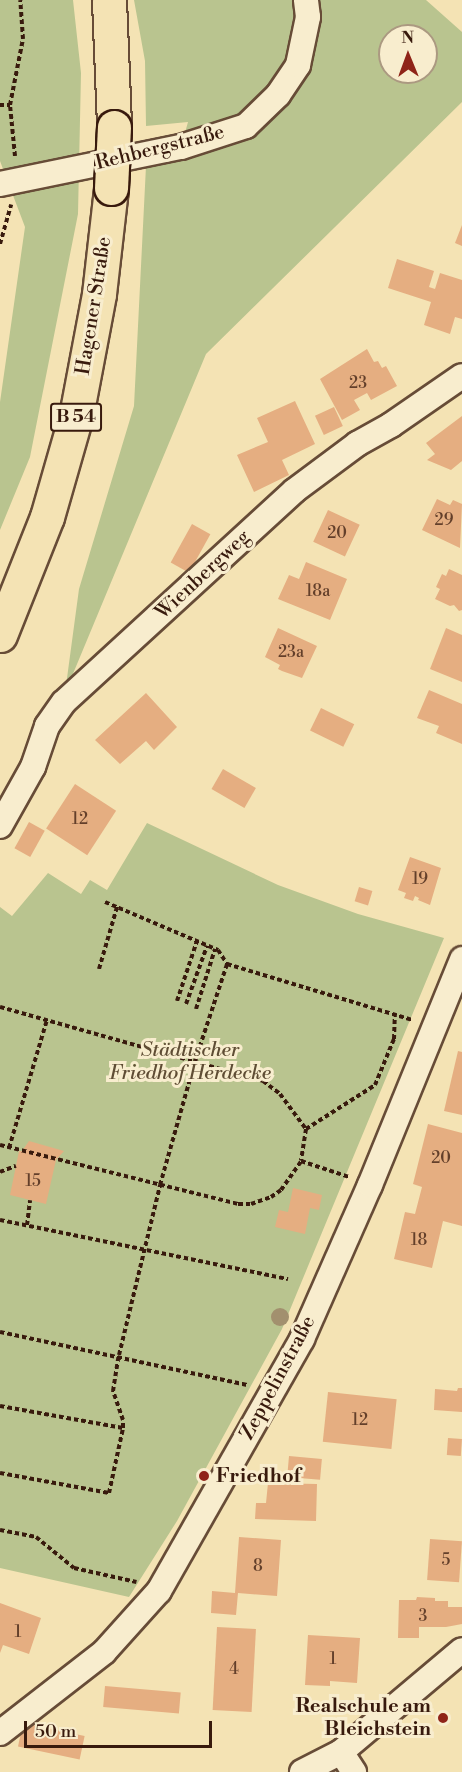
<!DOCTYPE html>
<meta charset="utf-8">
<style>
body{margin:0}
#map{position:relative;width:462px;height:1772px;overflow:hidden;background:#f4e3b4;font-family:"Libre Bodoni",serif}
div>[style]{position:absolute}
.green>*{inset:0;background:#b9c48f}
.building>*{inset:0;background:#e5ae81;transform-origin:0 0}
.path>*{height:4px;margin-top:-2px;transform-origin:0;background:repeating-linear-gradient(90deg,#381a0d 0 4.5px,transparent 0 7.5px)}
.roads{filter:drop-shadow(2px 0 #674c37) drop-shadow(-2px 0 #674c37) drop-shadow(0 2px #674c37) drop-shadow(0 -2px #674c37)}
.street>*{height:24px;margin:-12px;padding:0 12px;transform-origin:12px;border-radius:12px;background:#f8edce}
.primary>*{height:33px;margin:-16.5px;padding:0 16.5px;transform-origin:16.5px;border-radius:16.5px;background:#f4e3b4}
.bridges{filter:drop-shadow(2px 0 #381a0d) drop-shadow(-2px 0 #381a0d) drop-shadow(0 2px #381a0d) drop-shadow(0 -2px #381a0d)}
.primary-bridge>*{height:33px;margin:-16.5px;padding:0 16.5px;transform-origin:16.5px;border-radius:16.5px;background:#f4e3b4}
.trees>*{width:18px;height:18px;margin:-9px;border-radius:50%;background:#a2906e}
.dots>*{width:16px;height:16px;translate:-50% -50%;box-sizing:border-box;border:3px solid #f8edce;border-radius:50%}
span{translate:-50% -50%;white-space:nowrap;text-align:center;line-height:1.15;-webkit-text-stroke:6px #f8edce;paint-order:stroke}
.number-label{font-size:16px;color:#633f2a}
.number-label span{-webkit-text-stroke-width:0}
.shield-label span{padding:2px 4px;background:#f8edce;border:2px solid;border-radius:4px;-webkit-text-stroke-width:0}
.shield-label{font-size:18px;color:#381a0d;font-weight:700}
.street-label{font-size:20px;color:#381a0d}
.park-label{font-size:20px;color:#5f4d34;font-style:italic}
.poi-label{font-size:20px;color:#381a0d;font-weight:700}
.left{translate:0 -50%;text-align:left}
.right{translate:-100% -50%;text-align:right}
.north{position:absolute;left:378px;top:24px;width:60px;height:60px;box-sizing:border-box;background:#f8edce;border:2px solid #ab9981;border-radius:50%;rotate:359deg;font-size:16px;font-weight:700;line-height:24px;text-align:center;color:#381a0d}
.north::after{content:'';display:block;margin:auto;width:21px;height:27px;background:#8f2418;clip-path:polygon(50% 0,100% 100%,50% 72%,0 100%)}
.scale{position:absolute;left:24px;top:1721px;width:188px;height:27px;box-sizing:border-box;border:3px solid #381a0d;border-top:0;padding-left:8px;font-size:18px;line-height:21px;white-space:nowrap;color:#381a0d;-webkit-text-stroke:4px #f8edce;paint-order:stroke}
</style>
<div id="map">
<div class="green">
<div style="clip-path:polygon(0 0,73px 0,81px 73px,78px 214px,30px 457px,0 530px,0 402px,25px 227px,0 161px)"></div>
<div style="clip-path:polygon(evenodd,134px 0,426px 0,462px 32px,462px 102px,206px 354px,65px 693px,79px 589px,134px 406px,146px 166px,181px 147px,188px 122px,146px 126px,145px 61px,134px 0,390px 36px,426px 36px,426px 72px,390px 72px,390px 36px)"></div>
<div style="clip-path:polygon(147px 823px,278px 885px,358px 914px,444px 938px,282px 1329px,177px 1521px,129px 1597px,0 1568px,0 907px,12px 916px,48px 873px,81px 894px,90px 880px,107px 890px)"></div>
</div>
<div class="building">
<div style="clip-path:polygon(462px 225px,462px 246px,455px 243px)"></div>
<div style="clip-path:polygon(397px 259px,434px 271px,429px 287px,435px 289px,440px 273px,462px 280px,462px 319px,455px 317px,450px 334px,424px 325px,431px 302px,388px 288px)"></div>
<div style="clip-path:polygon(367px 349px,374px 362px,378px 361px,382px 368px,386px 366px,397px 386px,371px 400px,367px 393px,354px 400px,360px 410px,342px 420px,320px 379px)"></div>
<div style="clip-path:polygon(295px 401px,315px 444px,282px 460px,289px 475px,254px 492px,237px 455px,268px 442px,257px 418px)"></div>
<div style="left:334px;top:407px;width:21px;height:21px;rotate:65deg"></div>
<div style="clip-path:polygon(462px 416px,462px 461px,451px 470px,427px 460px,435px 454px,426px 443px)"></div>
<div style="clip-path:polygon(437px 499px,450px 505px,453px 500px,462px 504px,460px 548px,422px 530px)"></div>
<div style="left:328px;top:510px;width:35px;height:35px;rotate:25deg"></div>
<div style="left:192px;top:524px;width:21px;height:44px;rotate:29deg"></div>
<div style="clip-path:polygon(306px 562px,347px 579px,330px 620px,278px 599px,289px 575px,299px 579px)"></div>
<div style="clip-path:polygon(449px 569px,462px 575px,462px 610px,459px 611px,454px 605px,450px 606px,435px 599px,440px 589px,436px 587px,442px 574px,446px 576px)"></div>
<div style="clip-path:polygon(278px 628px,317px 646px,302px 678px,282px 671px,278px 669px,280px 665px,265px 657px)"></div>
<div style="clip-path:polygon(446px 628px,462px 635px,462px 682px,430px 669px)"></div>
<div style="clip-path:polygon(429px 690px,462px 704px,462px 744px,436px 733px,439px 726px,417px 718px)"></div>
<div style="clip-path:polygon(146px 693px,177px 727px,154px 750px,146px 741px,120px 764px,95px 740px)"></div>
<div style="left:321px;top:708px;width:37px;height:25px;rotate:26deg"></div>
<div style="left:223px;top:769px;width:38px;height:23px;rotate:30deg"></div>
<div style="left:75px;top:784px;width:49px;height:53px;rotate:33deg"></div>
<div style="left:29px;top:822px;width:18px;height:30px;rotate:29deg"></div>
<div style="clip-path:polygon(410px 857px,441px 868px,430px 905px,418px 900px,419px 898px,415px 896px,413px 901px,404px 898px,406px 893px,398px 890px)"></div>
<div style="left:359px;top:887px;width:14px;height:15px;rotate:17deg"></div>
<div style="clip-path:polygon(458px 1051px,462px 1052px,462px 1115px,444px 1111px)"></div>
<div style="clip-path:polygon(428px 1124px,462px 1133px,462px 1226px,443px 1221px,432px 1268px,394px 1259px,405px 1212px,415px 1214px,422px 1187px,413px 1184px)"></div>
<div style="clip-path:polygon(29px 1141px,64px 1151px,56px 1160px,46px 1204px,10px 1195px,19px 1151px,22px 1151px)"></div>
<div style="clip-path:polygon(293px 1188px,322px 1195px,319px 1210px,310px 1208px,305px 1234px,275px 1227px,279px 1210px,288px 1212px)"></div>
<div style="clip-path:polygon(458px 1388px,462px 1388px,462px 1412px,434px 1410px,435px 1389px,457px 1391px)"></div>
<div style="left:328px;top:1392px;width:69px;height:50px;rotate:6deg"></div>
<div style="left:448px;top:1438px;width:14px;height:17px;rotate:4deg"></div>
<div style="left:289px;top:1456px;width:33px;height:21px;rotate:5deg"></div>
<div style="clip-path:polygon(268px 1483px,317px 1484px,316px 1521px,255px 1519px,256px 1503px,266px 1503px)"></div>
<div style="clip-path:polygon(239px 1537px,281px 1540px,277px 1596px,238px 1593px,236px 1615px,211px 1613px,212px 1591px,235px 1593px)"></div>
<div style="left:430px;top:1539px;width:32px;height:41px;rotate:4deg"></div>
<div style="clip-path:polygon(417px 1597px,435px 1598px,435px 1601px,448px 1601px,448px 1607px,462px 1607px,462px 1624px,446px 1627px,419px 1627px,419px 1638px,398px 1638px,399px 1600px,416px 1600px)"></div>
<div style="clip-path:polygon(0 1603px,41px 1618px,29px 1654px,3px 1645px,0 1653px)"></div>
<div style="left:217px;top:1627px;width:39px;height:83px;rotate:3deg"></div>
<div style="clip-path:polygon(308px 1635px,360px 1638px,357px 1683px,330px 1681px,330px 1686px,305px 1685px)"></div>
<div style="left:105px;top:1686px;width:76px;height:21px;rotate:5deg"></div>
<div style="left:23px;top:1723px;width:63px;height:24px;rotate:12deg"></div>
</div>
<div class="path">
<div style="left:0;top:105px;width:10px"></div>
<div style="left:15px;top:156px;width:51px;rotate:-95.6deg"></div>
<div style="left:10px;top:105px;width:67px;rotate:-78.9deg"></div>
<div style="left:23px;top:39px;width:39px;rotate:-94deg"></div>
<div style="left:0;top:244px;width:41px;rotate:-74.2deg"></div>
<div style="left:105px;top:902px;width:123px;rotate:23deg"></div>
<div style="left:218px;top:950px;width:17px;rotate:57deg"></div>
<div style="left:227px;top:964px;width:194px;rotate:16.8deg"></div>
<div style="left:99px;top:969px;width:65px;rotate:-73.8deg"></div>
<div style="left:177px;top:1001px;width:63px;rotate:-71.6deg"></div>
<div style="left:186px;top:1004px;width:62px;rotate:-70.1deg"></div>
<div style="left:0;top:1007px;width:273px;rotate:15.7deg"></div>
<div style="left:263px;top:1081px;width:21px;rotate:37deg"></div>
<div style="left:280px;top:1094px;width:44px;rotate:53.4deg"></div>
<div style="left:306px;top:1129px;width:32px;rotate:99deg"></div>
<div style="left:196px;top:1009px;width:63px;rotate:-72.4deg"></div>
<div style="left:306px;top:1129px;width:82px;rotate:-32.5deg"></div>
<div style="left:375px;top:1085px;width:50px;rotate:-67.6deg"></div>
<div style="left:394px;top:1039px;width:25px;rotate:-88deg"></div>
<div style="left:0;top:1145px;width:245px;rotate:13.9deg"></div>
<div style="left:238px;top:1204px;width:13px"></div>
<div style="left:251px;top:1204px;width:21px;rotate:-19deg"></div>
<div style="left:271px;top:1197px;width:12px;rotate:-35deg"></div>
<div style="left:281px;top:1190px;width:35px;rotate:-55deg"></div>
<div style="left:301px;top:1161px;width:51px;rotate:18.4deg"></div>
<div style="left:9px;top:1148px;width:134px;rotate:-73.5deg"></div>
<div style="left:0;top:1172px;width:17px;rotate:-21deg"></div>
<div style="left:0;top:1220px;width:294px;rotate:11.6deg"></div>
<div style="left:27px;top:1225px;width:25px;rotate:-83deg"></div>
<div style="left:0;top:1332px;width:254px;rotate:12.1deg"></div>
<div style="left:0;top:1406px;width:125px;rotate:10.1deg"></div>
<div style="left:0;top:1473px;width:111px;rotate:10.4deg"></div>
<div style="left:109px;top:1493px;width:66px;rotate:-77.8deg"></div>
<div style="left:123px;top:1428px;width:8px;rotate:-90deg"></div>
<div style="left:123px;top:1420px;width:31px;rotate:-109deg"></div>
<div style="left:113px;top:1391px;width:36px;rotate:-81deg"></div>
<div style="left:119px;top:1355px;width:175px;rotate:-76.4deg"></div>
<div style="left:160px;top:1185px;width:129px;rotate:-74.2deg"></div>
<div style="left:195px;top:1061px;width:102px;rotate:-71.7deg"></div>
<div style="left:0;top:1530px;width:37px;rotate:11deg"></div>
<div style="left:36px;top:1537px;width:49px;rotate:39.2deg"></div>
<div style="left:74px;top:1568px;width:64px;rotate:12.7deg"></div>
</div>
<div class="roads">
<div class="street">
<div style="left:0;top:184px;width:185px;rotate:-11.6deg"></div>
<div style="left:181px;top:147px;width:68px;rotate:-17.9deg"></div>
<div style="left:246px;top:126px;width:45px;rotate:-44.1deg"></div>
<div style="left:278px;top:95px;width:36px;rotate:-56deg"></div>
<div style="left:298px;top:65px;width:49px;rotate:-78.2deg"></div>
<div style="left:308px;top:17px;width:17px;rotate:-97deg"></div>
<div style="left:0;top:826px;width:68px;rotate:-60.8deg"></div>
<div style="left:33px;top:767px;width:43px;rotate:-71.1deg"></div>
<div style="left:47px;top:726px;width:29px;rotate:-55deg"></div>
<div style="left:64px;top:702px;width:312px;rotate:-42.5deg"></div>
<div style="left:294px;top:491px;width:79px;rotate:-36.7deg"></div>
<div style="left:357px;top:444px;width:39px;rotate:-29deg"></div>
<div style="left:391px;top:425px;width:86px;rotate:-34.6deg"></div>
<div style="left:0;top:1733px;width:132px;rotate:-37.9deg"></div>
<div style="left:104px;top:1652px;width:82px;rotate:-48deg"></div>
<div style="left:159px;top:1591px;width:290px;rotate:-60.4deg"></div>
<div style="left:302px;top:1339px;width:168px;rotate:-66.2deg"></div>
<div style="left:370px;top:1185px;width:244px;rotate:-67.8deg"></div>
<div style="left:341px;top:1752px;width:24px;rotate:57deg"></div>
<div style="left:302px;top:1772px;width:44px;rotate:-27.1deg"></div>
<div style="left:341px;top:1752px;width:158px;rotate:-40.1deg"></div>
</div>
<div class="primary">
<div style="left:109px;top:0;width:127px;rotate:87.7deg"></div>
<div style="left:0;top:635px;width:127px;rotate:-68.3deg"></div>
<div style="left:47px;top:517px;width:105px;rotate:-74deg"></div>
<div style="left:76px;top:416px;width:124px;rotate:-79.3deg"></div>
<div style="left:99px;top:294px;width:107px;rotate:-83.5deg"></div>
</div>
</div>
<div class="bridges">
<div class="primary-bridge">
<div style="left:111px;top:188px;width:61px;rotate:-87.2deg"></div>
</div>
</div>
<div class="trees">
<div style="left:280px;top:1317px"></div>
</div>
<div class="dots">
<div style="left:204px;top:1476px;background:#8f2418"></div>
<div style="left:443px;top:1718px;background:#8f2418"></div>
</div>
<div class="number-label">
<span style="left:358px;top:383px">23</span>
<span style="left:444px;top:520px">29</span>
<span style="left:337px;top:533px">20</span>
<span style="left:318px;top:591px">18a</span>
<span style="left:291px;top:652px">23a</span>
<span style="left:80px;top:819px">12</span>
<span style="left:420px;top:879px">19</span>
<span style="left:441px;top:1158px">20</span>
<span style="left:33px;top:1181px">15</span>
<span style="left:419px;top:1240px">18</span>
<span style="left:360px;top:1420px">12</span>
<span style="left:446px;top:1560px">5</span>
<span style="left:258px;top:1566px">8</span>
<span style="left:423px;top:1616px">3</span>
<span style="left:18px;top:1632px">1</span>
<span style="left:333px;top:1659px">1</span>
<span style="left:234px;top:1669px">4</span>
</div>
<div class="shield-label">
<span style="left:76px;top:417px">B 54</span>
</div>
<div class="street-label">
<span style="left:160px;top:148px;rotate:-14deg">Rehbergstraße</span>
<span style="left:94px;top:306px;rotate:-81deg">Hagener Straße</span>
<span style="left:203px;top:575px;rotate:-43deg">Wienbergweg</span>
<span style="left:278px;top:1378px;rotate:-62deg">Zeppelinstraße</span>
</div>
<div class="park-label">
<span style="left:190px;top:1062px">Städtischer<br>Friedhof Herdecke</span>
</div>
<div class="poi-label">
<span class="left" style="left:216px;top:1476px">Friedhof</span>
<span class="right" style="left:431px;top:1718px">Realschule am<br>Bleichstein</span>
</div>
<div class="north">N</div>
<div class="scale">50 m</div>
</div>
